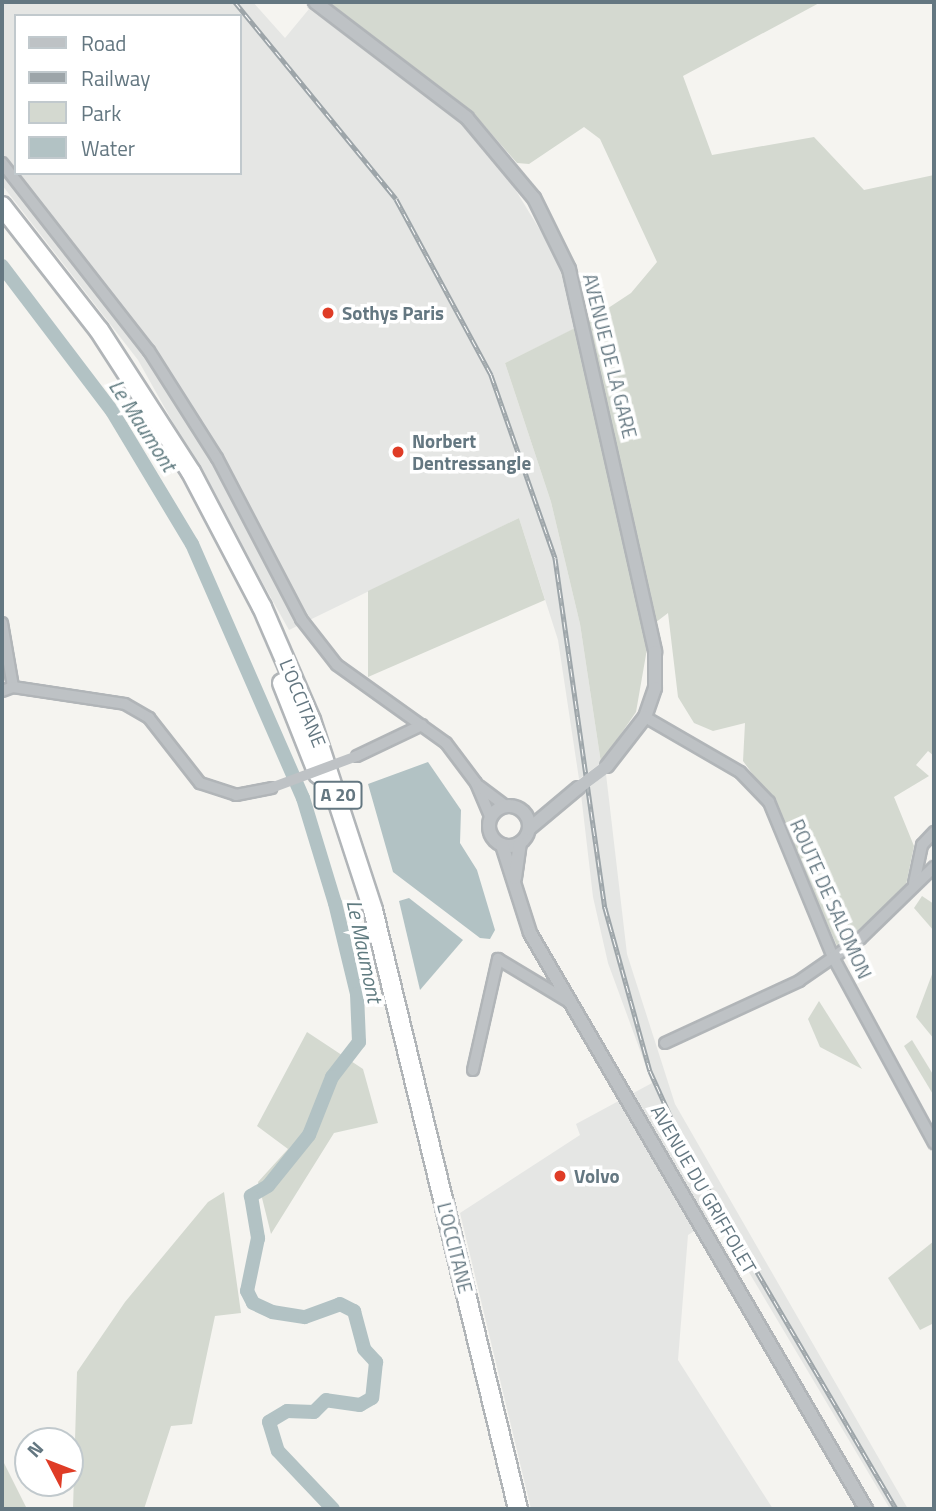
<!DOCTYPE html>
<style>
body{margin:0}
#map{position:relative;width:936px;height:1511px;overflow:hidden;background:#f5f4f0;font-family:"Titillium Web",sans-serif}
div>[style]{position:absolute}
.built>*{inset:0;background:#e5e6e4}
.green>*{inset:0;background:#d4d9d0}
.water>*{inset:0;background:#b2c2c4}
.river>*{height:14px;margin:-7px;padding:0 7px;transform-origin:7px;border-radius:7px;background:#b2c2c4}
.roads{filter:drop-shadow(2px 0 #b1b5b8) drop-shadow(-2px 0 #b1b5b8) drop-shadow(0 2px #b1b5b8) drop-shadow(0 -2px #b1b5b8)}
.minor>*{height:10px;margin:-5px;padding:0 5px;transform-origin:5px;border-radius:5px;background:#bec2c5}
.tertiary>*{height:12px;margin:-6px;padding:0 6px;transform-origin:6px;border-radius:6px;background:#bec2c5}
.tertiary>.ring{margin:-6px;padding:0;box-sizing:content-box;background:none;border:12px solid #bec2c5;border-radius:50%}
.motorway>*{height:18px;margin:-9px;padding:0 9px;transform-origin:9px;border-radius:9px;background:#fff}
.rail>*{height:5px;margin-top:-2.5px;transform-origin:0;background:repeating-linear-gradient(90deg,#fff 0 8px,#9da5a9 0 16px);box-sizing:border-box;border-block:2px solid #9da5a9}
.minor-bridge>*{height:10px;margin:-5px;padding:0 5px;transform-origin:5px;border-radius:5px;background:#bec2c5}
.tertiary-bridge>*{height:12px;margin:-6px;padding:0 6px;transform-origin:6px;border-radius:6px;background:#bec2c5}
.dots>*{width:19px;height:19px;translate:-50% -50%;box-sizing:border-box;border:4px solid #fff;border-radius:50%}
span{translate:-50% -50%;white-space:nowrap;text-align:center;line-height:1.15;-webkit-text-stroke:7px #fff;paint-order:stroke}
.shield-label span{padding:2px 5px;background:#fff;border:2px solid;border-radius:5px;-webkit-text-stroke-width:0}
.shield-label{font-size:18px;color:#647781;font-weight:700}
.poi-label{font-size:19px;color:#647781;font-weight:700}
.left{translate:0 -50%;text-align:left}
.street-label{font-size:19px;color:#647781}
.water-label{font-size:21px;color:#5f7a7f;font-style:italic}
.frame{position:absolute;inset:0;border:4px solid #647781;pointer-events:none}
.legend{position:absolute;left:14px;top:14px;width:228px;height:161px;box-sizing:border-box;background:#fff;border:2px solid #c1c9cd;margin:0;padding:9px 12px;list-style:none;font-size:21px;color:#647781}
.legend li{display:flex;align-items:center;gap:14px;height:35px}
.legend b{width:35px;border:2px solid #c1c9cd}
.north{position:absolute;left:14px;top:1427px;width:70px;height:70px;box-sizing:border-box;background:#fff;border:2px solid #c1c9cd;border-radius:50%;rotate:312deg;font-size:19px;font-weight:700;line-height:28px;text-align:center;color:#647781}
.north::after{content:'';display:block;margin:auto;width:24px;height:32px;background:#df3c26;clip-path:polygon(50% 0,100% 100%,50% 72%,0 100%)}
</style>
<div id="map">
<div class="built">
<div style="clip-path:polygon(evenodd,2px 2px,253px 2px,285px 38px,309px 9px,451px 113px,498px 161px,560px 263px,578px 327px,505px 363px,551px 502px,580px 624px,601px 763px,579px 779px,558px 640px,519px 518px,289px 630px,138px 360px,2px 185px,2px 2px,16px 16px,240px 16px,240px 173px,16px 173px,16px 16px)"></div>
<div style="clip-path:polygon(606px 774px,627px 954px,675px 1104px,908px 1509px,890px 1509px,716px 1217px,688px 1235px,678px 1360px,773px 1509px,531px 1509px,460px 1213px,580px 1135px,576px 1124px,652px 1083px,608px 963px,593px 897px,581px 794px)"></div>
</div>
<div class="green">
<div style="clip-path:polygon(326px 2px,821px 2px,683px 76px,712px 155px,814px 137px,864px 190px,934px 175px,934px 756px,928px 751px,916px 765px,929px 776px,894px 797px,914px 846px,906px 885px,881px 915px,837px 946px,773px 802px,743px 761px,745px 723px,713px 731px,694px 723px,678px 697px,668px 613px,651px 626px,636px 712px,601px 763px,580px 624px,551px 502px,505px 363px,587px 322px,631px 293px,657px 262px,600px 139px,584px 127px,529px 164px,517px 163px,483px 124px)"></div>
<div style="clip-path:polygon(519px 518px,545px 600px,368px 677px,368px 591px)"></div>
<div style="clip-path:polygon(922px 896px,934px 904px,934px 931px,914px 908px)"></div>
<div style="clip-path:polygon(934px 969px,934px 1039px,916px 1017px)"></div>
<div style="clip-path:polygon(819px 1001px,862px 1069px,820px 1047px,808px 1019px)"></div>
<div style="clip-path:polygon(307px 1032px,363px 1069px,378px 1123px,334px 1133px,271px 1234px,258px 1182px,288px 1149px,257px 1126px)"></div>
<div style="clip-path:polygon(912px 1040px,934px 1076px,934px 1096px,904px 1046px)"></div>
<div style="clip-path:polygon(224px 1192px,241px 1313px,215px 1316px,192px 1424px,171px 1426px,144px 1509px,73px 1509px,77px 1372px,125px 1302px,208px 1202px)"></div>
<div style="clip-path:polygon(934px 1241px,934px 1323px,920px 1330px,888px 1278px)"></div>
<div style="clip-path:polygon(2px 1457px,3px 1461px,27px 1509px,2px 1509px)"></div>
</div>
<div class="water">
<div style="clip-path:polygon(428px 762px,461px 810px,460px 843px,477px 870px,495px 930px,490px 939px,480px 938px,393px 872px,368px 784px)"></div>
<div style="clip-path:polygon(409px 898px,463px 940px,420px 990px,399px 901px)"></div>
</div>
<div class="river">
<div style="left:2px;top:266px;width:182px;rotate:52.8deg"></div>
<div style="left:112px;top:411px;width:155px;rotate:59deg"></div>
<div style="left:192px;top:544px;width:277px;rotate:66.4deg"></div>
<div style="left:303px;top:798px;width:110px;rotate:73.1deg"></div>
<div style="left:335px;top:903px;width:94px;rotate:76.4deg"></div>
<div style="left:357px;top:994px;width:48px;rotate:87.6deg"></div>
<div style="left:359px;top:1042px;width:44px;rotate:127.6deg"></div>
<div style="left:332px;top:1077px;width:62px;rotate:111.6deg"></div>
<div style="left:309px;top:1135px;width:65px;rotate:128.8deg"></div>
<div style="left:268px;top:1186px;width:20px;rotate:150deg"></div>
<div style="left:251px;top:1196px;width:43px;rotate:80.5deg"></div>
<div style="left:258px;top:1238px;width:54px;rotate:101.7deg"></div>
<div style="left:247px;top:1291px;width:13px;rotate:63deg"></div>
<div style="left:253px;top:1303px;width:21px;rotate:25deg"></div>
<div style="left:272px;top:1312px;width:33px;rotate:9deg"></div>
<div style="left:305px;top:1317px;width:37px;rotate:-20deg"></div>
<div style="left:340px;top:1304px;width:16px;rotate:27deg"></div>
<div style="left:354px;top:1311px;width:39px;rotate:75deg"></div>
<div style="left:364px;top:1349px;width:18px;rotate:47deg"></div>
<div style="left:376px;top:1362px;width:36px;rotate:96deg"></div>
<div style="left:372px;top:1398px;width:14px;rotate:150deg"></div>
<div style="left:360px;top:1405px;width:34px;rotate:-172deg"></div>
<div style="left:326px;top:1400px;width:17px;rotate:135deg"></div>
<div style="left:314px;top:1412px;width:27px;rotate:-178deg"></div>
<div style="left:287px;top:1411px;width:21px;rotate:149deg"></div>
<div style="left:269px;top:1422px;width:30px;rotate:73deg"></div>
<div style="left:278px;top:1451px;width:80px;rotate:46.5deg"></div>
</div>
<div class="roads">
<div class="minor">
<div style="left:2px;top:163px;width:239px;rotate:52deg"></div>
<div style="left:149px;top:351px;width:127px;rotate:57.6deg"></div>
<div style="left:217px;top:458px;width:182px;rotate:62.4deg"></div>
<div style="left:301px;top:619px;width:58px;rotate:52deg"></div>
<div style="left:337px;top:665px;width:134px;rotate:35.6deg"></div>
<div style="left:446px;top:743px;width:50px;rotate:53.1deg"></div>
<div style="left:476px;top:783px;width:38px;rotate:67deg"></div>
<div style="left:2px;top:623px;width:65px;rotate:80.2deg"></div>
<div style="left:2px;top:691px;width:12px;rotate:-20deg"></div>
<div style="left:13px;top:687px;width:113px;rotate:8.6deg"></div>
<div style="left:125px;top:704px;width:28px;rotate:30deg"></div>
<div style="left:149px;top:718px;width:83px;rotate:51.9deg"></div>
<div style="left:200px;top:783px;width:38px;rotate:18deg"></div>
<div style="left:236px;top:795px;width:36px;rotate:-11deg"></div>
<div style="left:645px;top:717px;width:110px;rotate:30.1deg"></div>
<div style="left:740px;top:772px;width:42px;rotate:46deg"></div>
<div style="left:769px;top:802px;width:168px;rotate:67.6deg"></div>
<div style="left:833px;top:957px;width:212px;rotate:61.5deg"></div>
<div style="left:357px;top:756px;width:72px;rotate:-25.5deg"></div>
<div style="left:479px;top:786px;width:35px;rotate:37deg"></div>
<div style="left:914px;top:883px;width:39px;rotate:-78deg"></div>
<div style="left:922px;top:845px;width:18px;rotate:-47deg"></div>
<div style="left:665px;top:1043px;width:148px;rotate:-24.8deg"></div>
<div style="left:799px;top:981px;width:75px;rotate:-34.7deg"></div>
<div style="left:861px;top:938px;width:102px;rotate:-44.2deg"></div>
<div style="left:473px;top:1070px;width:114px;rotate:-77.3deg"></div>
<div style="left:498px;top:959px;width:85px;rotate:31.1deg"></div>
</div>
<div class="tertiary">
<div style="left:315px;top:2px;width:191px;rotate:37.3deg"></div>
<div style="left:467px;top:118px;width:104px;rotate:50.1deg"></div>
<div style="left:534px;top:198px;width:79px;rotate:63.8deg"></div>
<div style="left:569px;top:269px;width:393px;rotate:77.3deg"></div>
<div style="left:655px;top:652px;width:36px;rotate:90deg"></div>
<div style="left:655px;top:688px;width:31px;rotate:109deg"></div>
<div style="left:645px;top:717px;width:62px;rotate:127.8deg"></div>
<div class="ring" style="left:489px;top:806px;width:28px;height:28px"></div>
<div style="left:529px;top:829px;width:64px;rotate:-39.9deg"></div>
<div style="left:502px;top:845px;width:92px;rotate:72.3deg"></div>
<div style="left:530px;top:933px;width:667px;rotate:59.74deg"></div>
<div style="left:515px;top:878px;width:35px;rotate:-82deg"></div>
</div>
<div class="motorway">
<div style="left:2px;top:206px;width:157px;rotate:52deg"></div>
<div style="left:99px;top:330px;width:169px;rotate:57.1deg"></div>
<div style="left:191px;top:472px;width:153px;rotate:62.3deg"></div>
<div style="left:262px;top:607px;width:123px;rotate:66.6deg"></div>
<div style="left:311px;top:720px;width:200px;rotate:71.9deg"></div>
<div style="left:373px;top:910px;width:616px;rotate:76.39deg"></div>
<div style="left:282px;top:683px;width:98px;rotate:68.4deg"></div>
</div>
</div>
<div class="rail">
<div style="left:235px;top:2px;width:254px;rotate:50.7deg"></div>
<div style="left:396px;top:199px;width:200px;rotate:61.6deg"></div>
<div style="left:491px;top:375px;width:194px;rotate:70.7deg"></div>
<div style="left:555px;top:558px;width:354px;rotate:81.9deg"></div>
<div style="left:605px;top:908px;width:169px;rotate:74.6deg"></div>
<div style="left:650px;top:1071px;width:85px;rotate:65.8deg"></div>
<div style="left:685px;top:1149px;width:417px;rotate:59.6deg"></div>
</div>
<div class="minor-bridge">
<div style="left:271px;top:788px;width:92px;rotate:-20.4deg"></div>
</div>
<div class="tertiary-bridge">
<div style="left:578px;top:788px;width:36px;rotate:-37deg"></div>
</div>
<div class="dots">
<div style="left:328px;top:313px;background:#df3c26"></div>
<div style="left:398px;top:452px;background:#df3c26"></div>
<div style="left:560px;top:1176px;background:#df3c26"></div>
</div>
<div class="shield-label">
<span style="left:338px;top:795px">A 20</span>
</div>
<div class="poi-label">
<span class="left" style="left:342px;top:313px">Sothys Paris</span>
<span class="left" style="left:412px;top:452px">Norbert<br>Dentressangle</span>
<span class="left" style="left:574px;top:1176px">Volvo</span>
</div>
<div class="street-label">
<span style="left:610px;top:356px;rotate:76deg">AVENUE DE LA GARE</span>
<span style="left:303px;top:703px;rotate:68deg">L'OCCITANE</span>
<span style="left:831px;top:899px;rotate:66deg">ROUTE DE SALOMON</span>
<span style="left:704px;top:1189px;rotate:60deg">AVENUE DU GRIFFOLET</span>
<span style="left:455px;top:1248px;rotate:76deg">L'OCCITANE</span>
</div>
<div class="water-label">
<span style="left:143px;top:425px;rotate:57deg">Le Maumont</span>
<span style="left:365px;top:951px;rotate:78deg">Le Maumont</span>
</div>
<div class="frame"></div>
<ul class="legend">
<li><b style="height:9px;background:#bec2c5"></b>Road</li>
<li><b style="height:9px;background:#9da5a9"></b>Railway</li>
<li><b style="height:19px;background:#d4d9d0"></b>Park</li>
<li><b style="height:19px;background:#b2c2c4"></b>Water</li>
</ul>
<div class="north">N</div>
</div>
